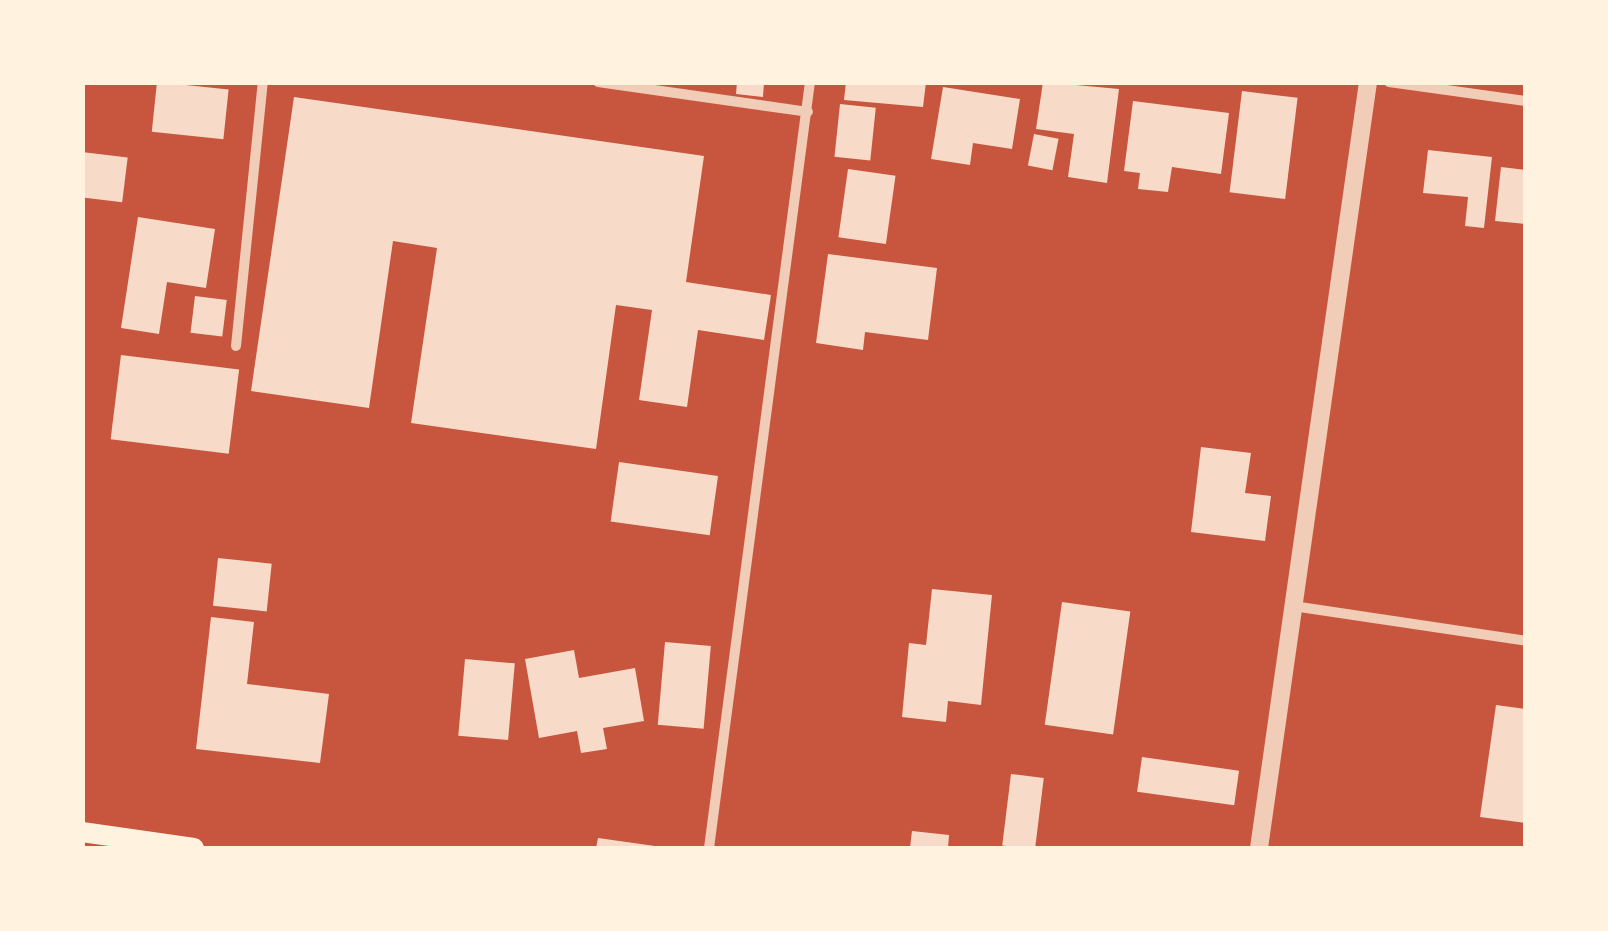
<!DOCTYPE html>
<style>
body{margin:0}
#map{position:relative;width:1608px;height:931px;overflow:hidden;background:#c8553d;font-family:"Golos Text",sans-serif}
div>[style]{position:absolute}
.building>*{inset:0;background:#f7dbc8;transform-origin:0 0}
.minor>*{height:10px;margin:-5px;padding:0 5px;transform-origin:5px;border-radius:5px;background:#f1ccb7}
.tertiary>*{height:18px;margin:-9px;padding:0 9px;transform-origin:9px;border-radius:9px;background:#f1ccb7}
.secondary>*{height:20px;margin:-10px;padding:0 10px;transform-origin:10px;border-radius:10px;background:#fff3e0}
span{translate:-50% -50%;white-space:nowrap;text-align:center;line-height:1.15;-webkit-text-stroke:8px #fff3e0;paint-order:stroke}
.frame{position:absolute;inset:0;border:85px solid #fff3e0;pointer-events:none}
</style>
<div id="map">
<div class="building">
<div style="left:157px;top:82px;width:72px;height:50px;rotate:6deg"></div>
<div style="clip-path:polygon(737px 82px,764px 82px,763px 97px,736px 94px)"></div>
<div style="clip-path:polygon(846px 82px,926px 82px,923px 107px,844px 100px)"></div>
<div style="clip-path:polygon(1043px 82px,1119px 89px,1107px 183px,1068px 177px,1074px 134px,1036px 129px)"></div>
<div style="clip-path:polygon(943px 87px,1020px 99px,1012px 149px,973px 143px,970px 165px,931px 159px)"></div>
<div style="left:1242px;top:91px;width:56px;height:102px;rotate:7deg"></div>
<div style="clip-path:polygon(294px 97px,704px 156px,686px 282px,771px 295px,764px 340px,698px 330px,687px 407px,639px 400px,652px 310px,616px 305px,596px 449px,411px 423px,437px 248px,393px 241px,369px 408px,251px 391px)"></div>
<div style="clip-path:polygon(1133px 101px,1229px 113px,1221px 174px,1172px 167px,1168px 192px,1138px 189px,1140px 173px,1124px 171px)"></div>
<div style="left:840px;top:104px;width:36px;height:53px;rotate:6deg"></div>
<div style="left:1034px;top:134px;width:25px;height:32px;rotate:11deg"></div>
<div style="clip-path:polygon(1428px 150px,1492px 157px,1484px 228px,1465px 226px,1468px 197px,1423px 193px)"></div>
<div style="left:82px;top:152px;width:46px;height:45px;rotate:7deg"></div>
<div style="clip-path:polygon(1501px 167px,1526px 170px,1526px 224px,1495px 221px)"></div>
<div style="left:848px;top:169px;width:48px;height:69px;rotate:8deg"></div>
<div style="clip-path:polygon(138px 217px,215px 229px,206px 288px,167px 282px,159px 334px,121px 328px)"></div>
<div style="clip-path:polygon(828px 254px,937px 268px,928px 340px,865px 332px,863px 350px,816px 343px)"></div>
<div style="left:195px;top:296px;width:32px;height:37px;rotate:7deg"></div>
<div style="left:121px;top:355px;width:119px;height:85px;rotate:7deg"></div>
<div style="clip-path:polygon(1201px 447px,1251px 453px,1245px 493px,1271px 496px,1265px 541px,1191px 532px)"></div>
<div style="left:619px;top:462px;width:100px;height:60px;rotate:8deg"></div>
<div style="left:218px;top:558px;width:54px;height:48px;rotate:6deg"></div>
<div style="clip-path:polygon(932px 589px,992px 595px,981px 705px,948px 701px,946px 722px,902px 717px,909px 643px,926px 645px)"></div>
<div style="left:1062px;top:602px;width:69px;height:124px;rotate:8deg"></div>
<div style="clip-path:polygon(211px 617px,254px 622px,247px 684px,329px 694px,320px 763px,196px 749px)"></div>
<div style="left:665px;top:642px;width:46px;height:83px;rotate:5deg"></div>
<div style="clip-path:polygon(574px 650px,579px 678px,635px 668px,644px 721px,603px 728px,607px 749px,581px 753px,577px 731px,539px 738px,525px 659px)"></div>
<div style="left:465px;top:659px;width:50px;height:77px;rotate:5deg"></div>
<div style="clip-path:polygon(1496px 705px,1526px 709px,1526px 823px,1480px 817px)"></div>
<div style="left:1142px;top:757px;width:98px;height:35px;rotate:8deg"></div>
<div style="left:1011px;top:774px;width:33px;height:72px;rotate:7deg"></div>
<div style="clip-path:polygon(912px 831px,949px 835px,948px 848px,910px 848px)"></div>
<div style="clip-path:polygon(598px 838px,655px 846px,655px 848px,596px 848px)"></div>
</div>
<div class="minor">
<div style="left:598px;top:82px;width:212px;rotate:8.1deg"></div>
<div style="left:1389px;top:82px;width:138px;rotate:7.9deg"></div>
<div style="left:236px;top:346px;width:265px;rotate:-84.2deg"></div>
<div style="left:1293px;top:606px;width:236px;rotate:8.5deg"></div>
<div style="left:709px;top:848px;width:773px;rotate:-82.49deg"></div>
</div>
<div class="tertiary">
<div style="left:1259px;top:848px;width:774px;rotate:-81.9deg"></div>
</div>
<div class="secondary">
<div style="left:82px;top:832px;width:113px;rotate:8.1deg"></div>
</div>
<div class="frame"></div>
</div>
